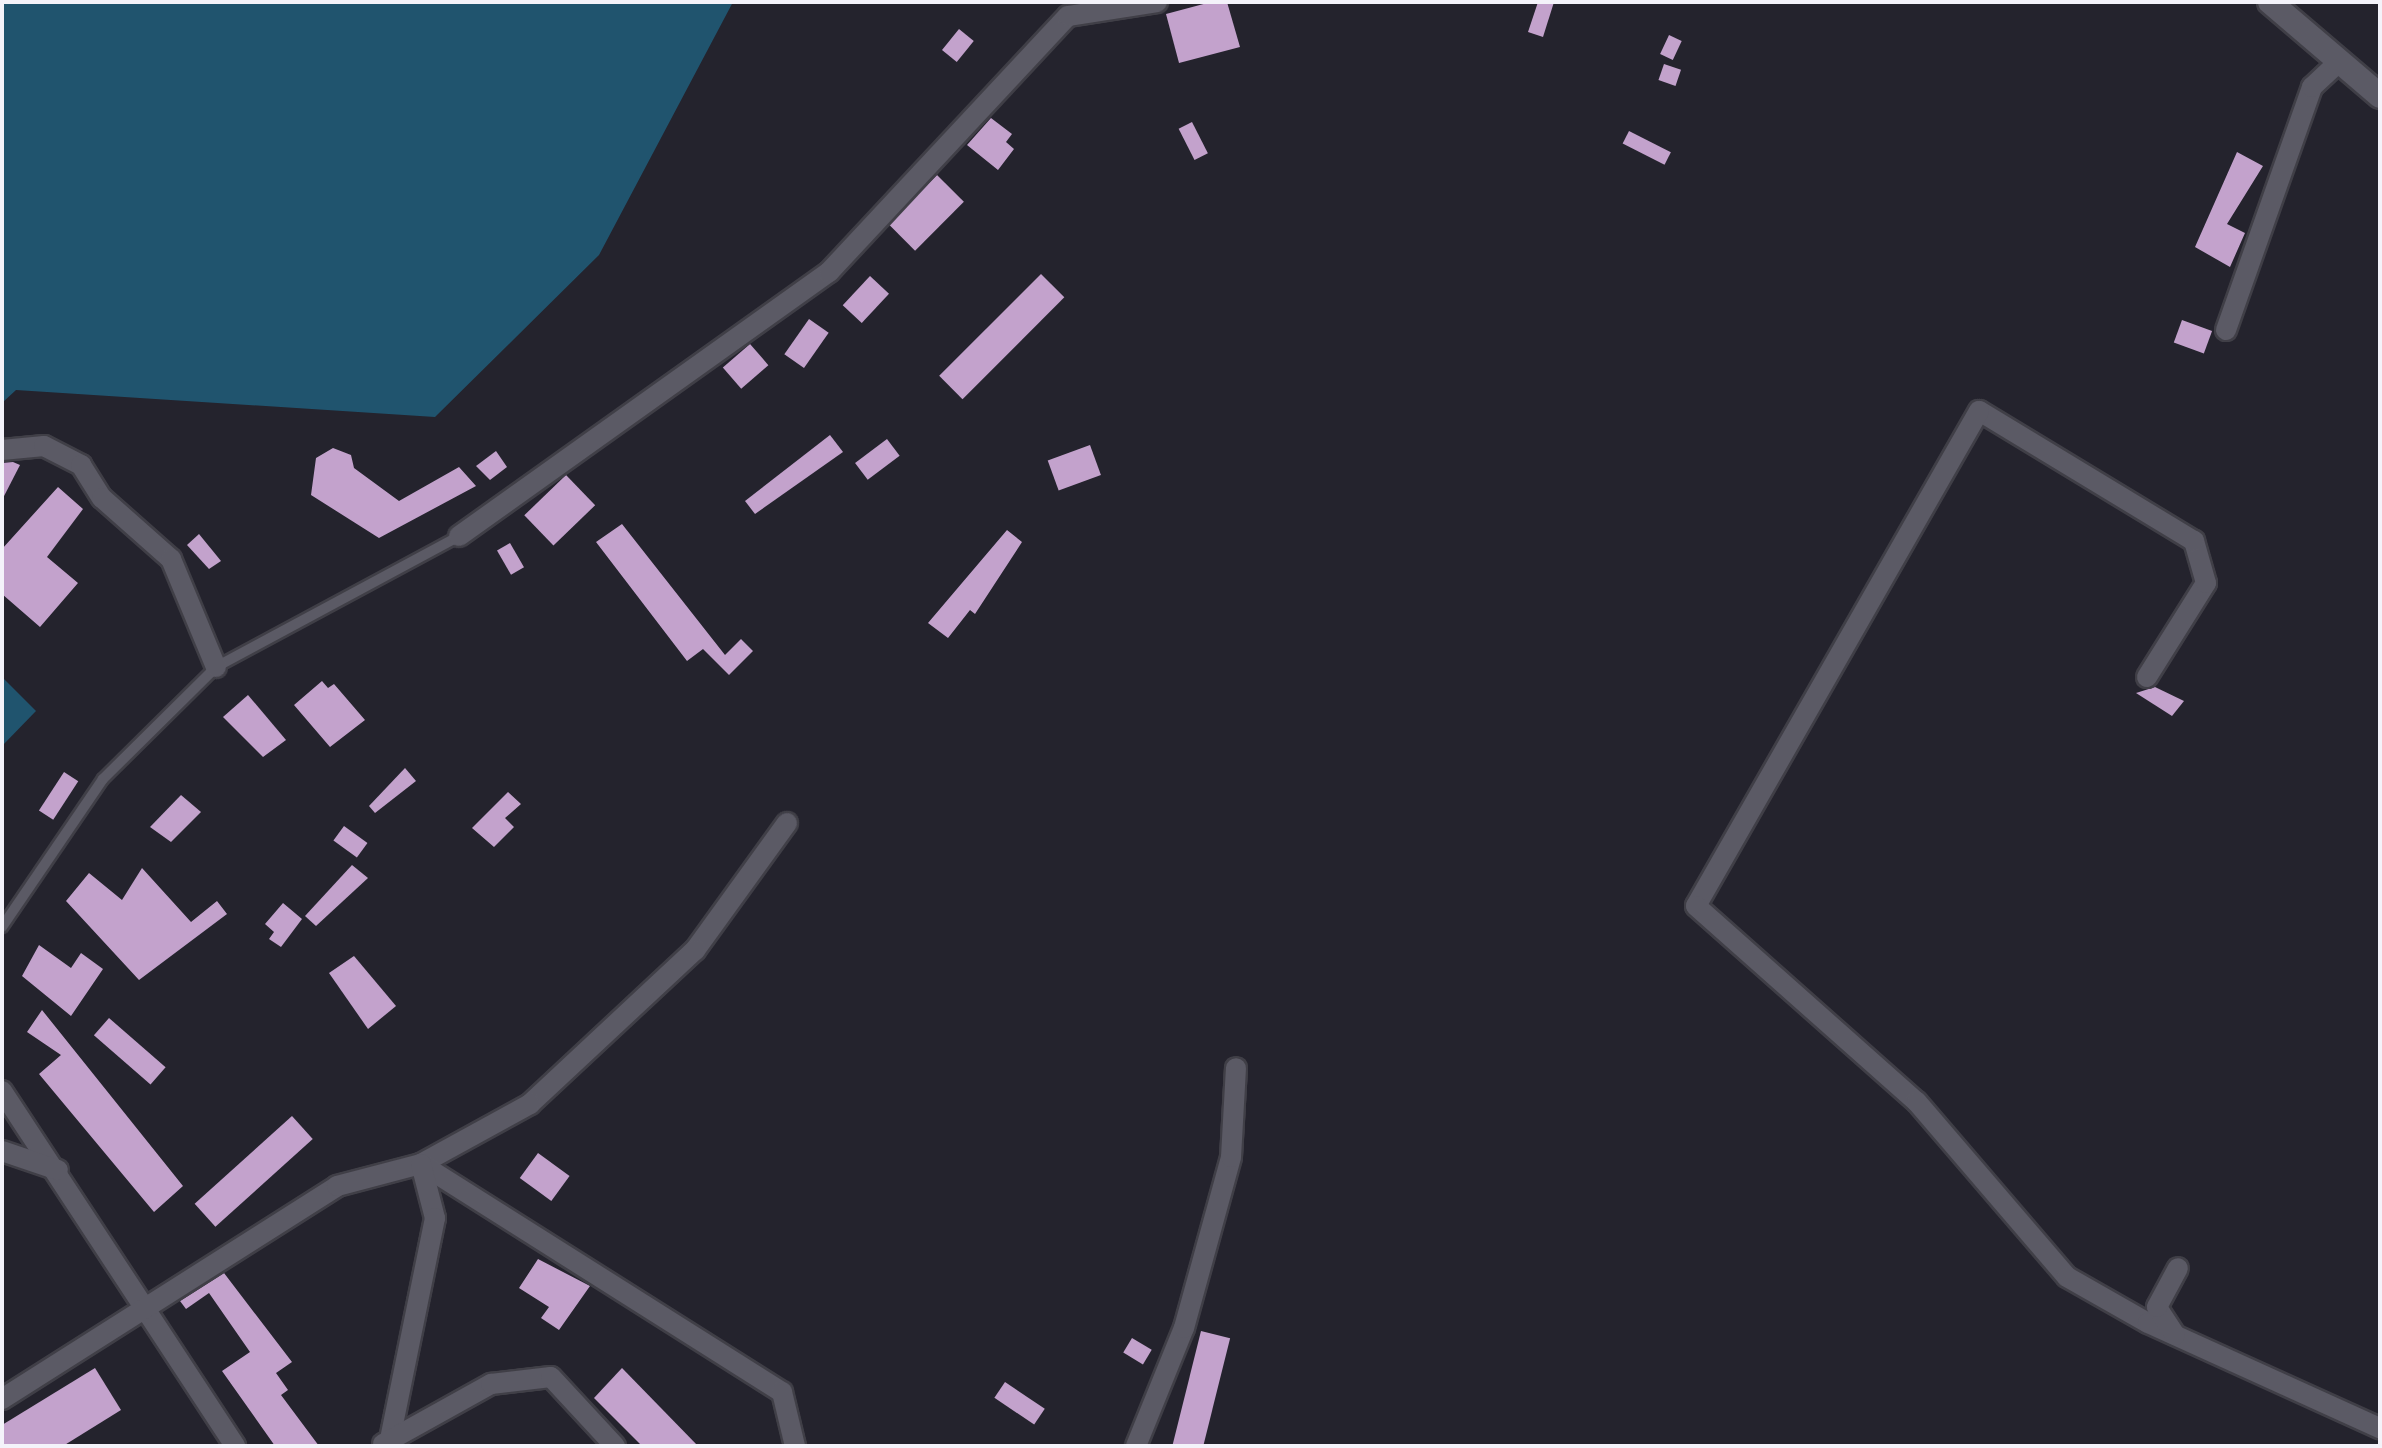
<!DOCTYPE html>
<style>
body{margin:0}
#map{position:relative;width:2382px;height:1448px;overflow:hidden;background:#24232d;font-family:"Archivo Narrow",sans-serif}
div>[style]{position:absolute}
.water>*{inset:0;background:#20546e}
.building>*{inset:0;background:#c3a2cc;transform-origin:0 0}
.roads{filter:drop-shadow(2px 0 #403f47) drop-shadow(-2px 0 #403f47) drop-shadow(0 2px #403f47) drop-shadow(0 -2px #403f47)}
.service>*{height:10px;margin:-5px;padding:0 5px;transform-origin:5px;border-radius:5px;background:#5b5a65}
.minor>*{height:20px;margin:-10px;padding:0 10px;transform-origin:10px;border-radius:10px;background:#5b5a65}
.tertiary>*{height:24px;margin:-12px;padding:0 12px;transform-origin:12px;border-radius:12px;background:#5b5a65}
span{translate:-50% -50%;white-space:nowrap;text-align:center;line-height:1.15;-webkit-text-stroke:8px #1b1a23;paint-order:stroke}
.frame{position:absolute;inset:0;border:4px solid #f4f3fa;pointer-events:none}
</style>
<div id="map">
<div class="water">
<div style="clip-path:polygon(2px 2px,733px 2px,599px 255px,435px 417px,16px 390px,2px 403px)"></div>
<div style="clip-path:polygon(2px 677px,36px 711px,2px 746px)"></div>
</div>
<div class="building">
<div style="clip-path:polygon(1211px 2px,1227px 2px,1240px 47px,1179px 63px,1166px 14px)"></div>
<div style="clip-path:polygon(1538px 2px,1554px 2px,1543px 37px,1528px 32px)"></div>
<div style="left:959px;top:29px;width:19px;height:27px;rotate:39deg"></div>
<div style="left:1669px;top:35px;width:14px;height:21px;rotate:25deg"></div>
<div style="left:1664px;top:64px;width:18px;height:17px;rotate:19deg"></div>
<div style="clip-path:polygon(991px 118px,1012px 134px,1006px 142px,1014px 149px,998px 170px,967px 145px)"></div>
<div style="left:1192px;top:122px;width:35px;height:15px;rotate:63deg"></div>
<div style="left:1629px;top:131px;width:47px;height:14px;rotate:27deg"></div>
<div style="clip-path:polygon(2237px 152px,2263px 166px,2227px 224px,2245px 233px,2230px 267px,2195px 247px)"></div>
<div style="left:937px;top:175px;width:38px;height:69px;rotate:45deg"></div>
<div style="left:1041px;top:274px;width:33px;height:144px;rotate:45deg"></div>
<div style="left:870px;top:276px;width:26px;height:40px;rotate:43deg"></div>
<div style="left:809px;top:319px;width:24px;height:43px;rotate:35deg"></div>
<div style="left:2182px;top:320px;width:32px;height:24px;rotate:20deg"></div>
<div style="left:750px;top:344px;width:28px;height:36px;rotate:49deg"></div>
<div style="clip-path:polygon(830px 435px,843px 452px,755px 514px,745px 501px)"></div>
<div style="left:887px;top:439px;width:21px;height:40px;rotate:53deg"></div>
<div style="left:1090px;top:445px;width:32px;height:45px;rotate:70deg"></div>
<div style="clip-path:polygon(333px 448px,351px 455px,354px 468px,399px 501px,459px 467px,476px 486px,379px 538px,311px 495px,316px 458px)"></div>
<div style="clip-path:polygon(496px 451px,507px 467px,490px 480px,476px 466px)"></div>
<div style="clip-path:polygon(13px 462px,20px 465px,2px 500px,2px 463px)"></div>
<div style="left:566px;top:475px;width:42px;height:58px;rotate:46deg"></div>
<div style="clip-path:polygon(58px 487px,83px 509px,47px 557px,78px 583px,40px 627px,2px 594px,2px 549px)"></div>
<div style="clip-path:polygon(622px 524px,725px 655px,741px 639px,753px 651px,729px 675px,703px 649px,687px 661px,596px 542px)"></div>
<div style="clip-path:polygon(1007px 530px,1022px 542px,975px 614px,970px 610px,948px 638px,928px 623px)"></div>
<div style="clip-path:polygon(199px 534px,221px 561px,209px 569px,187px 545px)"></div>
<div style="left:510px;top:543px;width:28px;height:15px;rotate:60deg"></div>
<div style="clip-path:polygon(322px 681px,328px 688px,334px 684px,365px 720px,330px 747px,294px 705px)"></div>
<div style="clip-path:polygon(2155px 687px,2184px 701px,2172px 716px,2136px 693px)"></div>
<div style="clip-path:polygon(248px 695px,286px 740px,263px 757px,223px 717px)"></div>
<div style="clip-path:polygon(405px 768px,416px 781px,375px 813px,369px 806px)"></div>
<div style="left:64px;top:772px;width:17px;height:46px;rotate:33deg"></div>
<div style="clip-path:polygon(508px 792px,521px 804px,505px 818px,514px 827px,494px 847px,472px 828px)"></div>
<div style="clip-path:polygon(181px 795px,201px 812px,171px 842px,150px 827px)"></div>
<div style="left:344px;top:826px;width:29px;height:18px;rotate:36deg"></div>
<div style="clip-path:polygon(352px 865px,368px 878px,316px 926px,305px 916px)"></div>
<div style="clip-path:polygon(142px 868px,191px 922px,217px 901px,227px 914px,139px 980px,66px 901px,89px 873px,122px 900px)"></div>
<div style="clip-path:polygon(283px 903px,302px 919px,281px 947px,269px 939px,274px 932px,265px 924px)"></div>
<div style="clip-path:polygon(39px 945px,71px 968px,81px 953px,103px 969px,71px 1016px,22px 976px)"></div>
<div style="clip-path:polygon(354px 956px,396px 1006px,368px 1029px,329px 973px)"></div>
<div style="clip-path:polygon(42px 1010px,183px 1186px,154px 1212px,39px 1074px,61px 1055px,27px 1032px)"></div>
<div style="left:109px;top:1018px;width:75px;height:23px;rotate:41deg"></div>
<div style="left:292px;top:1116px;width:31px;height:131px;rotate:48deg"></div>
<div style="left:538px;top:1153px;width:39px;height:31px;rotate:36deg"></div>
<div style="clip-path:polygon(538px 1259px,590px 1286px,559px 1330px,541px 1318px,549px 1307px,519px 1288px)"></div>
<div style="clip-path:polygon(224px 1273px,292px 1362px,276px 1373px,288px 1390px,281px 1395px,319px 1446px,275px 1446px,222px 1371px,250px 1352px,209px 1293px,186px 1309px,180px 1301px)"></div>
<div style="left:1201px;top:1331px;width:30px;height:119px;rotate:14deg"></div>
<div style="left:1132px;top:1338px;width:23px;height:17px;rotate:31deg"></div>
<div style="clip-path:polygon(95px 1368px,121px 1410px,63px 1446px,2px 1446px,2px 1425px)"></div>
<div style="clip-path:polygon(622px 1368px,698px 1446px,642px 1446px,594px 1398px)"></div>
<div style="left:1005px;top:1382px;width:48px;height:19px;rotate:34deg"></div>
</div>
<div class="roads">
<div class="service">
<div style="left:2px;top:927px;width:179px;rotate:-55.7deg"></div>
<div style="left:103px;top:779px;width:159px;rotate:-44.7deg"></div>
<div style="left:216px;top:667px;width:276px;rotate:-28.3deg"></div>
</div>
<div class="minor">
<div style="left:2226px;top:330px;width:258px;rotate:-70.5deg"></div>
<div style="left:2312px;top:87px;width:35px;rotate:-43deg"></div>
<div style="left:2px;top:450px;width:42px;rotate:-5.4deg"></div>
<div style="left:44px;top:446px;width:42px;rotate:27.2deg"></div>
<div style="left:81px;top:465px;width:39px;rotate:58deg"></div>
<div style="left:102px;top:498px;width:92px;rotate:41.5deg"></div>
<div style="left:171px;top:559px;width:117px;rotate:67.4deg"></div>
<div style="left:459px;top:536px;width:455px;rotate:-35.5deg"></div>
<div style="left:829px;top:272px;width:350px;rotate:-47deg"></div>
<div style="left:1068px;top:16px;width:90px;rotate:-8.9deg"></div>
<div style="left:2147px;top:677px;width:111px;rotate:-57.9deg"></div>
<div style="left:2206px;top:583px;width:44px;rotate:-105.9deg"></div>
<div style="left:2194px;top:541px;width:251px;rotate:-148.8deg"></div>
<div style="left:1979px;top:411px;width:570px;rotate:119.76deg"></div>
<div style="left:1696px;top:906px;width:295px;rotate:41.6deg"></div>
<div style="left:1917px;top:1102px;width:230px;rotate:49.4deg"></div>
<div style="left:2067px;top:1277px;width:93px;rotate:29.6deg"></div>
<div style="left:2148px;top:1323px;width:255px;rotate:24.4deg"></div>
<div style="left:787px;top:823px;width:157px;rotate:125.9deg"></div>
<div style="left:695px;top:950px;width:226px;rotate:137deg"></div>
<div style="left:530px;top:1104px;width:124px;rotate:151.2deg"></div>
<div style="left:421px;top:1164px;width:427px;rotate:32.3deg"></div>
<div style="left:782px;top:1392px;width:56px;rotate:76.5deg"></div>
<div style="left:2px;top:1091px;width:425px;rotate:56.7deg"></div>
<div style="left:2px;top:1151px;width:59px;rotate:18.7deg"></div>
<div style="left:2175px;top:1335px;width:33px;rotate:-123deg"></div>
<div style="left:2157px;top:1307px;width:44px;rotate:-61.7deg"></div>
<div style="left:2px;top:1399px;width:397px;rotate:-32.4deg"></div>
<div style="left:337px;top:1186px;width:87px;rotate:-14.7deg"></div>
<div style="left:421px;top:1164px;width:56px;rotate:75.5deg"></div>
<div style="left:435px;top:1218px;width:226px;rotate:101.5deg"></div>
<div style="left:383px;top:1444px;width:124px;rotate:-29.1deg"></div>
<div style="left:491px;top:1384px;width:60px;rotate:-6.7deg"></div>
<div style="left:551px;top:1377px;width:94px;rotate:47.2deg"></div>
<div style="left:1136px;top:1446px;width:127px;rotate:-67.9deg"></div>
<div style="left:1184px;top:1328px;width:177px;rotate:-74.6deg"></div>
<div style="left:1231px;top:1157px;width:89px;rotate:-86.8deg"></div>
</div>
<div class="tertiary">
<div style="left:2270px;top:2px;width:145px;rotate:40.5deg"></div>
</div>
</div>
<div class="frame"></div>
</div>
